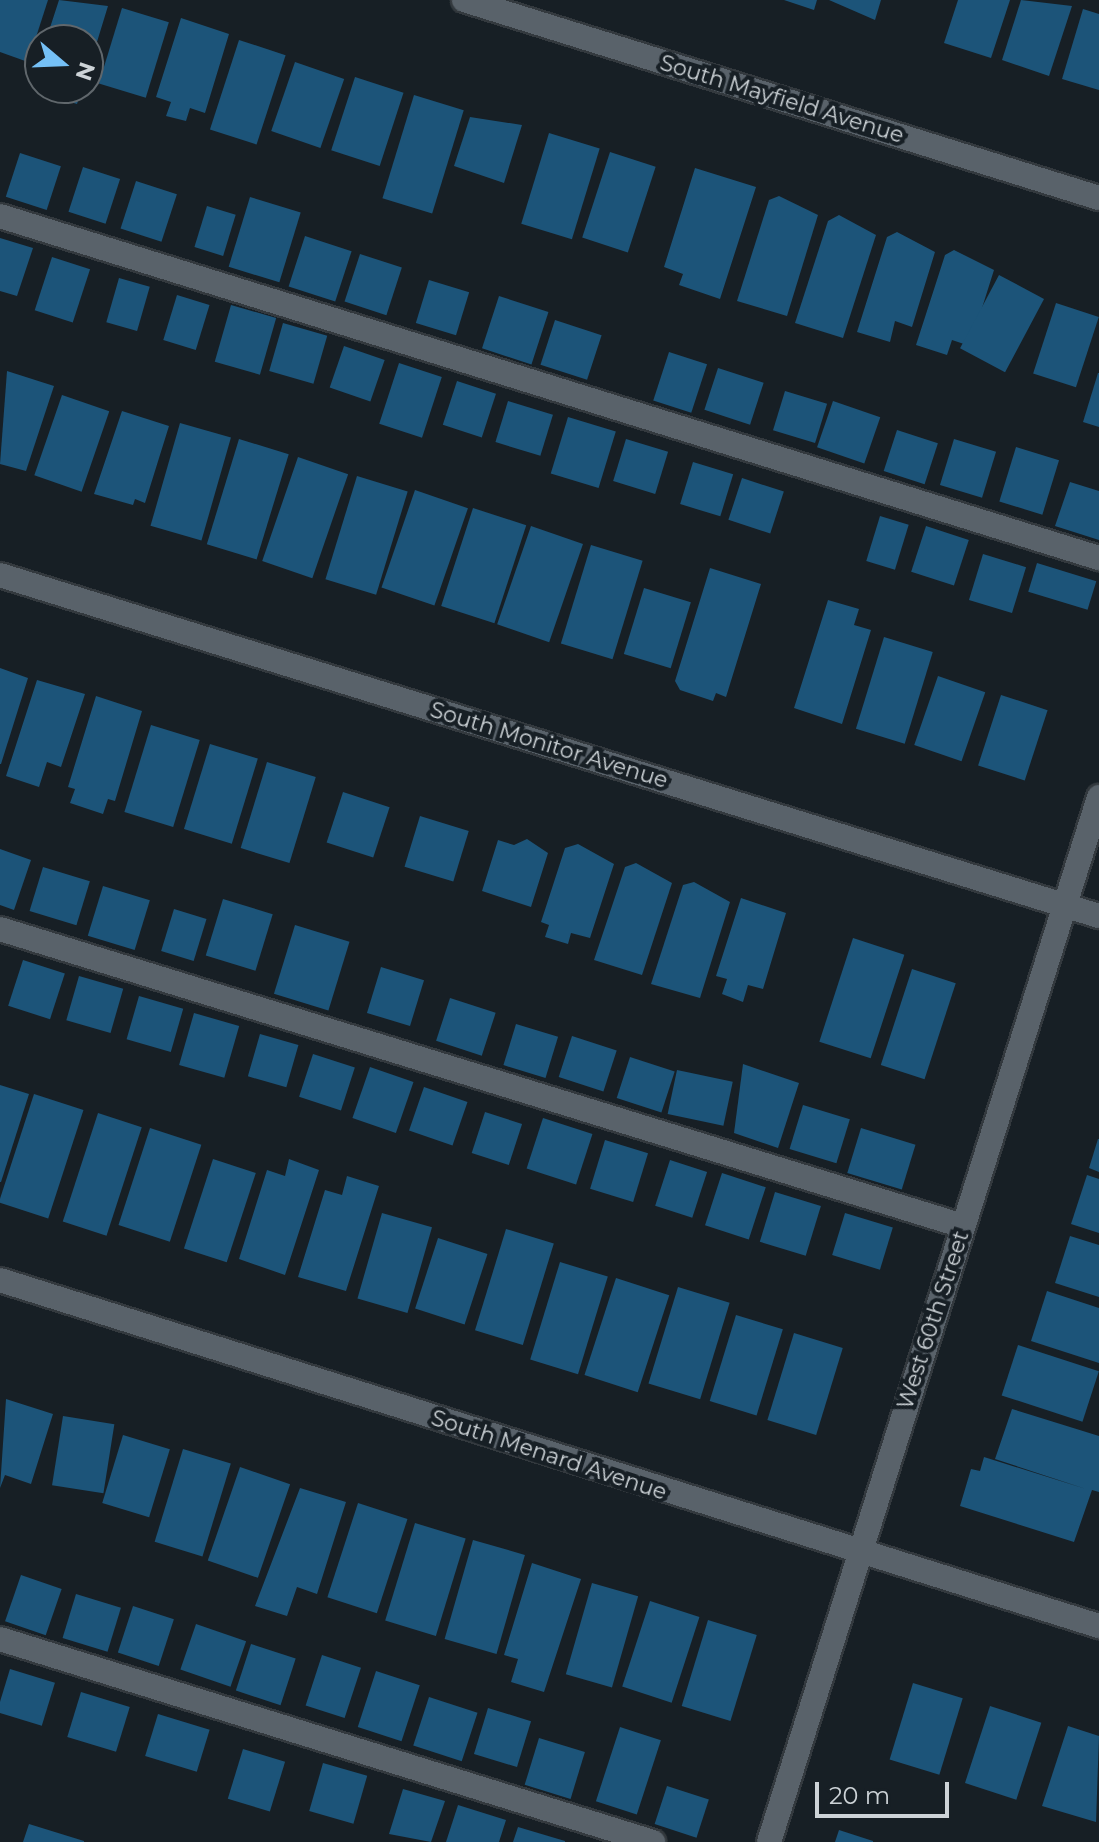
<!DOCTYPE html>
<style>
body{margin:0}
#map{position:relative;width:1099px;height:1842px;overflow:hidden;background:#171f25;font-family:Montserrat,sans-serif}
div>[style]{position:absolute}
.building>*{inset:0;background:#1c5479;transform-origin:0 0}
.roads{filter:drop-shadow(2px 0 #33393e) drop-shadow(-2px 0 #33393e) drop-shadow(0 2px #33393e) drop-shadow(0 -2px #33393e)}
.lane>*{height:24px;margin:-12px;padding:0 12px;transform-origin:12px;border-radius:12px;background:#59626a}
.street>*{height:24px;margin:-12px;padding:0 12px;transform-origin:12px;border-radius:12px;background:#59626a}
span{translate:-50% -50%;white-space:nowrap;text-align:center;line-height:1.15;-webkit-text-stroke:8px #171f25;paint-order:stroke}
.street-label{font-size:22px;color:#cdd3d7}
.north{position:absolute;left:24px;top:24px;width:80px;height:80px;box-sizing:border-box;background:#171f25;border:2px solid #60676c;border-radius:50%;rotate:109deg;font-size:22px;font-weight:700;line-height:32px;text-align:center;color:#cdd3d7}
.north::after{content:'';display:block;margin:auto;width:28px;height:36px;background:#75c0f6;clip-path:polygon(50% 0,100% 100%,50% 72%,0 100%)}
.scale{position:absolute;left:815px;top:1782px;width:134px;height:36px;box-sizing:border-box;border:4px solid #cdd3d7;border-top:0;padding-left:10px;font-size:24px;line-height:28px;white-space:nowrap;color:#cdd3d7;-webkit-text-stroke:6px #171f25;paint-order:stroke}
</style>
<div id="map">
<div class="building">
<div style="clip-path:polygon(0 0,48px 0,28px 62px,0 52px)"></div>
<div style="clip-path:polygon(59px 0,108px 6px,89px 68px,88px 40px,46px 40px)"></div>
<div style="clip-path:polygon(784px 0,817px 0,814px 10px)"></div>
<div style="clip-path:polygon(829px 0,881px 0,875px 20px)"></div>
<div style="clip-path:polygon(958px 0,1010px 0,991px 58px,944px 43px)"></div>
<div style="clip-path:polygon(1021px 0,1072px 6px,1049px 76px,1002px 60px)"></div>
<div style="left:122px;top:8px;width:49px;height:79px;rotate:17deg"></div>
<div style="clip-path:polygon(1083px 9px,1099px 14px,1099px 90px,1062px 79px)"></div>
<div style="clip-path:polygon(181px 18px,229px 34px,205px 113px,190px 108px,186px 121px,166px 116px,171px 102px,156px 97px)"></div>
<div style="left:239px;top:40px;width:49px;height:94px;rotate:18deg"></div>
<div style="left:295px;top:62px;width:52px;height:73px;rotate:19deg"></div>
<div style="left:355px;top:77px;width:51px;height:77px;rotate:18deg"></div>
<div style="clip-path:polygon(52px 88px,82px 88px,77px 104px,50px 96px)"></div>
<div style="left:414px;top:95px;width:52px;height:108px;rotate:17deg"></div>
<div style="clip-path:polygon(470px 117px,522px 125px,504px 183px,454px 166px)"></div>
<div style="left:549px;top:133px;width:53px;height:95px;rotate:17deg"></div>
<div style="left:610px;top:152px;width:48px;height:90px;rotate:18deg"></div>
<div style="left:20px;top:153px;width:43px;height:46px;rotate:18deg"></div>
<div style="left:83px;top:167px;width:39px;height:47px;rotate:18deg"></div>
<div style="clip-path:polygon(695px 168px,756px 187px,720px 299px,679px 285px,683px 274px,664px 267px)"></div>
<div style="left:136px;top:181px;width:43px;height:50px;rotate:18deg"></div>
<div style="clip-path:polygon(779px 196px,818px 215px,787px 316px,737px 301px,769px 200px)"></div>
<div style="left:250px;top:197px;width:53px;height:73px;rotate:17deg"></div>
<div style="left:207px;top:206px;width:30px;height:43px;rotate:17deg"></div>
<div style="clip-path:polygon(839px 215px,876px 235px,843px 338px,795px 323px,828px 221px)"></div>
<div style="clip-path:polygon(897px 232px,935px 252px,912px 327px,895px 321px,890px 342px,857px 332px,887px 237px)"></div>
<div style="left:305px;top:236px;width:49px;height:53px;rotate:18deg"></div>
<div style="clip-path:polygon(0 238px,33px 248px,17px 296px,0 291px)"></div>
<div style="clip-path:polygon(954px 250px,994px 270px,970px 346px,952px 340px,947px 355px,916px 345px,945px 255px)"></div>
<div style="left:360px;top:254px;width:44px;height:50px;rotate:18deg"></div>
<div style="left:52px;top:257px;width:40px;height:56px;rotate:18deg"></div>
<div style="left:999px;top:275px;width:51px;height:83px;rotate:28deg"></div>
<div style="left:119px;top:278px;width:32px;height:46px;rotate:16deg"></div>
<div style="left:429px;top:280px;width:42px;height:45px;rotate:17deg"></div>
<div style="left:177px;top:295px;width:34px;height:47px;rotate:17deg"></div>
<div style="left:499px;top:296px;width:52px;height:55px;rotate:18deg"></div>
<div style="left:1056px;top:303px;width:45px;height:74px;rotate:18deg"></div>
<div style="left:231px;top:305px;width:47px;height:59px;rotate:16deg"></div>
<div style="left:555px;top:320px;width:49px;height:47px;rotate:18deg"></div>
<div style="left:283px;top:323px;width:46px;height:50px;rotate:16deg"></div>
<div style="left:344px;top:346px;width:43px;height:44px;rotate:19deg"></div>
<div style="left:669px;top:352px;width:40px;height:51px;rotate:18deg"></div>
<div style="left:399px;top:363px;width:45px;height:64px;rotate:18deg"></div>
<div style="left:718px;top:368px;width:48px;height:44px;rotate:18deg"></div>
<div style="clip-path:polygon(7px 371px,54px 386px,26px 471px,0 464px)"></div>
<div style="clip-path:polygon(1098px 373px,1099px 373px,1099px 427px,1083px 422px)"></div>
<div style="left:457px;top:381px;width:41px;height:46px;rotate:18deg"></div>
<div style="left:785px;top:391px;width:44px;height:41px;rotate:17deg"></div>
<div style="left:62px;top:395px;width:50px;height:85px;rotate:19deg"></div>
<div style="left:508px;top:401px;width:47px;height:43px;rotate:17deg"></div>
<div style="left:833px;top:401px;width:50px;height:49px;rotate:19deg"></div>
<div style="clip-path:polygon(122px 411px,169px 426px,145px 503px,135px 499px,133px 505px,94px 494px)"></div>
<div style="left:568px;top:417px;width:50px;height:59px;rotate:17deg"></div>
<div style="left:180px;top:423px;width:53px;height:107px;rotate:16deg"></div>
<div style="left:897px;top:430px;width:43px;height:43px;rotate:18deg"></div>
<div style="left:239px;top:439px;width:52px;height:110px;rotate:17deg"></div>
<div style="left:626px;top:439px;width:44px;height:44px;rotate:17deg"></div>
<div style="left:954px;top:439px;width:44px;height:48px;rotate:17deg"></div>
<div style="left:1016px;top:447px;width:45px;height:57px;rotate:17deg"></div>
<div style="left:298px;top:457px;width:53px;height:110px;rotate:19deg"></div>
<div style="left:693px;top:462px;width:42px;height:44px;rotate:17deg"></div>
<div style="left:357px;top:476px;width:53px;height:108px;rotate:17deg"></div>
<div style="left:742px;top:478px;width:44px;height:44px;rotate:18deg"></div>
<div style="clip-path:polygon(1070px 482px,1099px 491px,1099px 540px,1055px 526px)"></div>
<div style="left:415px;top:490px;width:56px;height:103px;rotate:19deg"></div>
<div style="left:473px;top:508px;width:56px;height:103px;rotate:18deg"></div>
<div style="left:880px;top:516px;width:30px;height:47px;rotate:17deg"></div>
<div style="left:531px;top:526px;width:55px;height:104px;rotate:19deg"></div>
<div style="left:926px;top:526px;width:45px;height:48px;rotate:18deg"></div>
<div style="left:591px;top:545px;width:54px;height:103px;rotate:17deg"></div>
<div style="left:983px;top:554px;width:45px;height:48px;rotate:17deg"></div>
<div style="left:1037px;top:563px;width:62px;height:30px;rotate:17deg"></div>
<div style="clip-path:polygon(710px 568px,761px 584px,726px 697px,716px 693px,713px 701px,680px 690px,675px 681px)"></div>
<div style="left:644px;top:588px;width:49px;height:69px;rotate:17deg"></div>
<div style="clip-path:polygon(828px 600px,859px 609px,854px 625px,871px 630px,842px 724px,794px 708px)"></div>
<div style="left:884px;top:637px;width:51px;height:96px;rotate:17deg"></div>
<div style="clip-path:polygon(0 668px,28px 678px,1px 764px,0 764px)"></div>
<div style="left:938px;top:676px;width:50px;height:73px;rotate:19deg"></div>
<div style="clip-path:polygon(37px 680px,85px 694px,61px 767px,47px 762px,39px 787px,6px 776px)"></div>
<div style="left:1001px;top:695px;width:49px;height:74px;rotate:18deg"></div>
<div style="clip-path:polygon(96px 696px,142px 711px,115px 801px,108px 799px,103px 814px,70px 803px,75px 789px,68px 787px)"></div>
<div style="left:151px;top:725px;width:51px;height:91px;rotate:17deg"></div>
<div style="left:210px;top:744px;width:50px;height:89px;rotate:17deg"></div>
<div style="left:267px;top:762px;width:51px;height:90px;rotate:17deg"></div>
<div style="left:343px;top:792px;width:49px;height:53px;rotate:18deg"></div>
<div style="left:420px;top:816px;width:51px;height:53px;rotate:17deg"></div>
<div style="clip-path:polygon(527px 839px,548px 853px,531px 907px,482px 891px,498px 840px,514px 845px)"></div>
<div style="clip-path:polygon(578px 844px,614px 864px,590px 938px,571px 933px,568px 944px,545px 937px,549px 925px,541px 922px,565px 848px)"></div>
<div style="clip-path:polygon(0 849px,31px 860px,14px 910px,0 905px)"></div>
<div style="clip-path:polygon(636px 863px,672px 883px,642px 975px,594px 960px,625px 867px)"></div>
<div style="left:43px;top:867px;width:49px;height:46px;rotate:17deg"></div>
<div style="clip-path:polygon(694px 882px,730px 902px,700px 998px,651px 984px,683px 885px)"></div>
<div style="left:103px;top:886px;width:49px;height:52px;rotate:17deg"></div>
<div style="clip-path:polygon(741px 898px,786px 913px,763px 989px,748px 985px,743px 1002px,722px 994px,727px 979px,716px 976px)"></div>
<div style="left:223px;top:899px;width:52px;height:59px;rotate:17deg"></div>
<div style="left:174px;top:909px;width:34px;height:44px;rotate:17deg"></div>
<div style="left:295px;top:925px;width:57px;height:72px;rotate:17deg"></div>
<div style="left:853px;top:938px;width:54px;height:109px;rotate:18deg"></div>
<div style="left:23px;top:960px;width:44px;height:48px;rotate:18deg"></div>
<div style="left:381px;top:967px;width:45px;height:48px;rotate:17deg"></div>
<div style="left:912px;top:969px;width:46px;height:101px;rotate:18deg"></div>
<div style="left:79px;top:976px;width:46px;height:46px;rotate:16deg"></div>
<div style="left:139px;top:996px;width:46px;height:45px;rotate:16deg"></div>
<div style="left:450px;top:998px;width:48px;height:45px;rotate:18deg"></div>
<div style="left:194px;top:1013px;width:47px;height:54px;rotate:16deg"></div>
<div style="left:516px;top:1024px;width:44px;height:43px;rotate:17deg"></div>
<div style="left:260px;top:1034px;width:40px;height:44px;rotate:16deg"></div>
<div style="left:572px;top:1036px;width:47px;height:43px;rotate:18deg"></div>
<div style="left:313px;top:1054px;width:44px;height:45px;rotate:18deg"></div>
<div style="left:630px;top:1057px;width:47px;height:43px;rotate:18deg"></div>
<div style="clip-path:polygon(743px 1064px,799px 1083px,778px 1148px,734px 1133px)"></div>
<div style="left:370px;top:1067px;width:46px;height:54px;rotate:19deg"></div>
<div style="left:677px;top:1070px;width:57px;height:45px;rotate:12deg"></div>
<div style="clip-path:polygon(0 1085px,29px 1094px,1px 1182px,0 1182px)"></div>
<div style="left:424px;top:1087px;width:46px;height:46px;rotate:19deg"></div>
<div style="left:34px;top:1094px;width:52px;height:114px;rotate:18deg"></div>
<div style="left:803px;top:1105px;width:49px;height:46px;rotate:17deg"></div>
<div style="left:485px;top:1112px;width:39px;height:43px;rotate:18deg"></div>
<div style="left:98px;top:1113px;width:46px;height:114px;rotate:18deg"></div>
<div style="left:543px;top:1118px;width:52px;height:53px;rotate:18deg"></div>
<div style="left:150px;top:1128px;width:54px;height:102px;rotate:18deg"></div>
<div style="left:861px;top:1128px;width:57px;height:47px;rotate:17deg"></div>
<div style="clip-path:polygon(1098px 1139px,1099px 1139px,1099px 1172px,1089px 1168px)"></div>
<div style="left:605px;top:1140px;width:45px;height:51px;rotate:17deg"></div>
<div style="left:213px;top:1159px;width:45px;height:94px;rotate:18deg"></div>
<div style="clip-path:polygon(289px 1159px,319px 1170px,285px 1275px,239px 1259px,267px 1170px,285px 1176px)"></div>
<div style="left:670px;top:1160px;width:39px;height:48px;rotate:18deg"></div>
<div style="left:722px;top:1173px;width:46px;height:55px;rotate:18deg"></div>
<div style="clip-path:polygon(1087px 1175px,1099px 1179px,1099px 1233px,1071px 1224px)"></div>
<div style="clip-path:polygon(347px 1176px,379px 1186px,346px 1291px,298px 1277px,325px 1190px,342px 1195px)"></div>
<div style="left:775px;top:1192px;width:48px;height:52px;rotate:17deg"></div>
<div style="left:382px;top:1213px;width:52px;height:89px;rotate:16deg"></div>
<div style="left:845px;top:1213px;width:50px;height:44px;rotate:17deg"></div>
<div style="left:506px;top:1229px;width:50px;height:106px;rotate:17deg"></div>
<div style="clip-path:polygon(1070px 1236px,1099px 1245px,1099px 1297px,1055px 1283px)"></div>
<div style="left:438px;top:1238px;width:52px;height:74px;rotate:18deg"></div>
<div style="left:560px;top:1262px;width:50px;height:102px;rotate:17deg"></div>
<div style="left:616px;top:1278px;width:56px;height:102px;rotate:18deg"></div>
<div style="left:678px;top:1287px;width:54px;height:101px;rotate:17deg"></div>
<div style="clip-path:polygon(1047px 1291px,1099px 1308px,1099px 1363px,1031px 1341px)"></div>
<div style="left:736px;top:1315px;width:49px;height:90px;rotate:17deg"></div>
<div style="left:794px;top:1333px;width:51px;height:91px;rotate:17deg"></div>
<div style="left:1018px;top:1345px;width:85px;height:53px;rotate:18deg"></div>
<div style="clip-path:polygon(6px 1399px,53px 1414px,31px 1484px,5px 1475px,0 1488px)"></div>
<div style="clip-path:polygon(1012px 1409px,1099px 1436px,1099px 1492px,1092px 1490px,1074px 1542px,960px 1506px,971px 1469px,980px 1471px,984px 1457px,1086px 1489px,995px 1459px)"></div>
<div style="left:63px;top:1416px;width:52px;height:70px;rotate:9deg"></div>
<div style="left:123px;top:1435px;width:49px;height:71px;rotate:17deg"></div>
<div style="left:183px;top:1449px;width:50px;height:97px;rotate:17deg"></div>
<div style="left:240px;top:1467px;width:53px;height:99px;rotate:19deg"></div>
<div style="clip-path:polygon(300px 1488px,346px 1502px,317px 1594px,297px 1587px,287px 1616px,255px 1606px)"></div>
<div style="left:358px;top:1503px;width:52px;height:99px;rotate:18deg"></div>
<div style="left:415px;top:1523px;width:53px;height:102px;rotate:17deg"></div>
<div style="left:473px;top:1540px;width:54px;height:103px;rotate:16deg"></div>
<div style="clip-path:polygon(532px 1563px,581px 1579px,544px 1692px,511px 1682px,518px 1659px,504px 1655px)"></div>
<div style="left:21px;top:1575px;width:43px;height:49px;rotate:19deg"></div>
<div style="left:592px;top:1583px;width:48px;height:95px;rotate:16deg"></div>
<div style="left:76px;top:1594px;width:47px;height:46px;rotate:17deg"></div>
<div style="left:650px;top:1601px;width:52px;height:90px;rotate:18deg"></div>
<div style="left:133px;top:1606px;width:43px;height:49px;rotate:18deg"></div>
<div style="left:708px;top:1620px;width:51px;height:90px;rotate:17deg"></div>
<div style="left:196px;top:1624px;width:53px;height:48px;rotate:19deg"></div>
<div style="left:251px;top:1644px;width:47px;height:49px;rotate:18deg"></div>
<div style="left:322px;top:1655px;width:41px;height:53px;rotate:18deg"></div>
<div style="left:10px;top:1669px;width:47px;height:45px;rotate:17deg"></div>
<div style="left:376px;top:1671px;width:46px;height:59px;rotate:18deg"></div>
<div style="left:913px;top:1683px;width:52px;height:80px;rotate:17deg"></div>
<div style="left:81px;top:1692px;width:51px;height:47px;rotate:17deg"></div>
<div style="left:429px;top:1697px;width:51px;height:51px;rotate:18deg"></div>
<div style="left:990px;top:1706px;width:54px;height:81px;rotate:18deg"></div>
<div style="left:488px;top:1708px;width:45px;height:48px;rotate:17deg"></div>
<div style="left:158px;top:1714px;width:54px;height:44px;rotate:17deg"></div>
<div style="clip-path:polygon(1068px 1726px,1099px 1736px,1096px 1822px,1042px 1806px)"></div>
<div style="left:620px;top:1727px;width:43px;height:78px;rotate:18deg"></div>
<div style="left:539px;top:1738px;width:48px;height:49px;rotate:17deg"></div>
<div style="left:243px;top:1749px;width:44px;height:52px;rotate:17deg"></div>
<div style="left:323px;top:1763px;width:46px;height:50px;rotate:16deg"></div>
<div style="left:667px;top:1786px;width:44px;height:40px;rotate:18deg"></div>
<div style="clip-path:polygon(403px 1789px,445px 1801px,431px 1842px,389px 1834px)"></div>
<div style="clip-path:polygon(458px 1805px,506px 1820px,499px 1842px,446px 1842px)"></div>
<div style="clip-path:polygon(29px 1824px,84px 1841px,84px 1842px,23px 1842px)"></div>
<div style="clip-path:polygon(518px 1827px,565px 1841px,565px 1842px,513px 1842px)"></div>
<div style="clip-path:polygon(839px 1830px,873px 1841px,873px 1842px,835px 1842px)"></div>
</div>
<div class="roads">
<div class="lane">
<div style="left:0;top:216px;width:1151px;rotate:17.29deg"></div>
<div style="left:0;top:929px;width:1008px;rotate:17.14deg"></div>
<div style="left:0;top:1639px;width:684px;rotate:17.27deg"></div>
</div>
<div class="street">
<div style="left:464px;top:0;width:665px;rotate:17.32deg"></div>
<div style="left:0;top:575px;width:1151px;rotate:17.24deg"></div>
<div style="left:0;top:1280px;width:1152px;rotate:17.48deg"></div>
<div style="left:769px;top:1842px;width:1096px;rotate:-72.47deg"></div>
</div>
</div>
<div class="street-label">
<span style="left:782px;top:99px;rotate:17deg">South Mayfield Avenue</span>
<span style="left:549px;top:745px;rotate:17deg">South Monitor Avenue</span>
<span style="left:933px;top:1320px;rotate:-72deg">West 60th Street</span>
<span style="left:549px;top:1455px;rotate:18deg">South Menard Avenue</span>
</div>
<div class="north">N</div>
<div class="scale">20 m</div>
</div>
